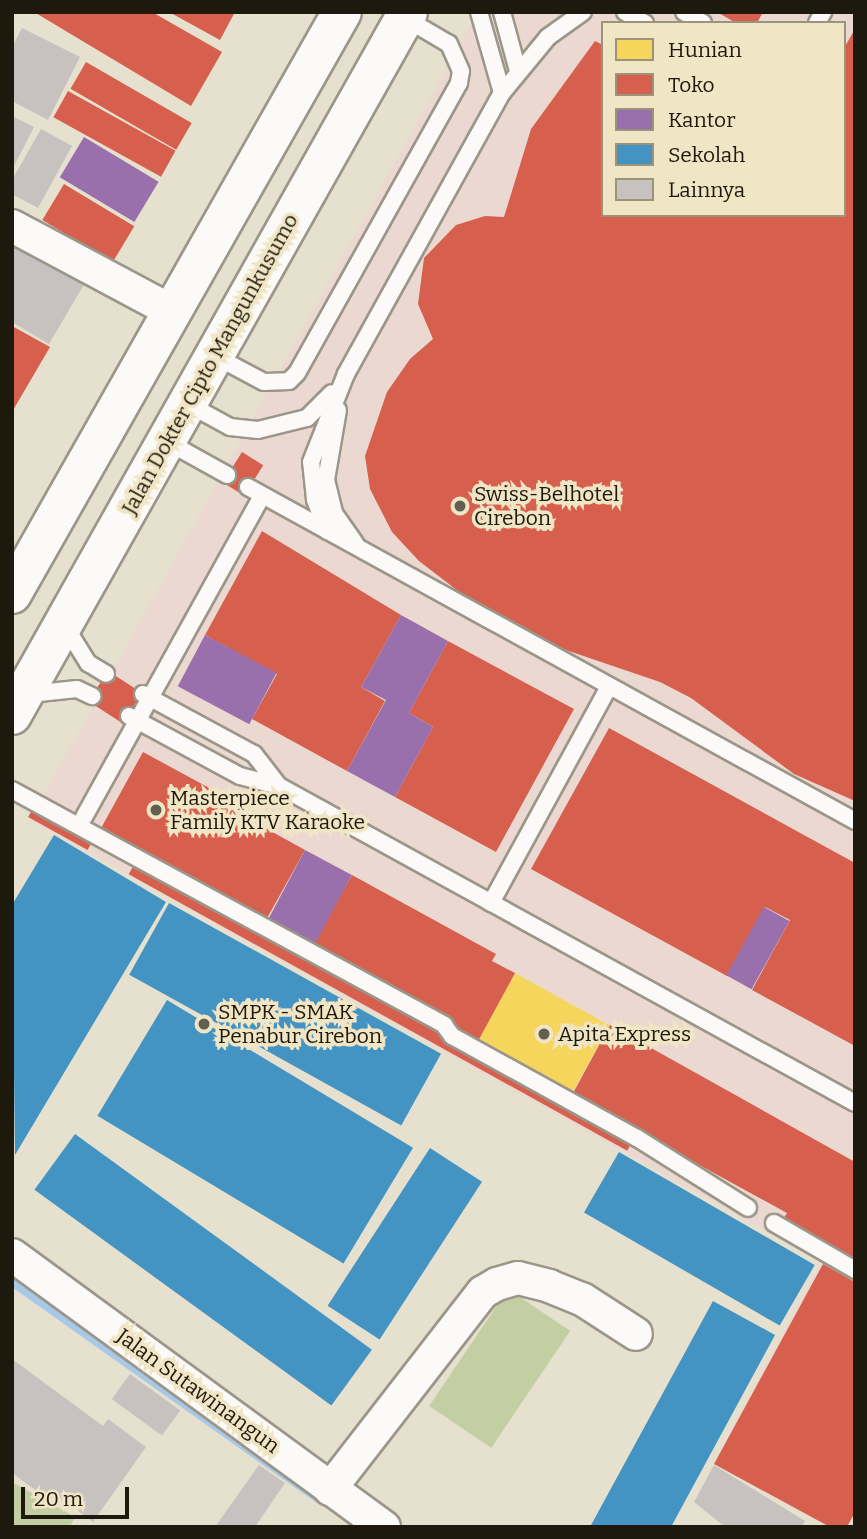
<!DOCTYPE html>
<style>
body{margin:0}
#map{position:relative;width:867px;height:1539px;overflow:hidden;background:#e6e0cf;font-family:Bitter,serif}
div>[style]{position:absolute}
.commercial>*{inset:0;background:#ebd9d1}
.green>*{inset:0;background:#c3cea2;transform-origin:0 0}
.homes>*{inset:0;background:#f6d55c;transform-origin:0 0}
.shops>*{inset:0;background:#d6604d;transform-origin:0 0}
.offices>*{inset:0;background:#9970ab;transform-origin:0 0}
.schools>*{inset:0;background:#4393c3;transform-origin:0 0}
.stream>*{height:10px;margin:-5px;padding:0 5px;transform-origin:5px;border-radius:5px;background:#a8c8e8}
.building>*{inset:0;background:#c7c2c0;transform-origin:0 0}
.roads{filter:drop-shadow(2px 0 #9b9689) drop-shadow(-2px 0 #9b9689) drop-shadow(0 2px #9b9689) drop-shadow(0 -2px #9b9689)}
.lane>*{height:16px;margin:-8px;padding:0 8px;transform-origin:8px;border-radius:8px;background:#fbfaf8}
.street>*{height:32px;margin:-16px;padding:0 16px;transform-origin:16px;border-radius:16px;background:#fbfaf8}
.secondary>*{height:38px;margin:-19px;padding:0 19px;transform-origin:19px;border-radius:19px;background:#fbfaf8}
.dots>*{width:19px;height:19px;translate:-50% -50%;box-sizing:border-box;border:4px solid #f0e5c5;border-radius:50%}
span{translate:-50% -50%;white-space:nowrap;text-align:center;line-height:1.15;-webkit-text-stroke:7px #f0e5c5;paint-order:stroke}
.street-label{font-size:21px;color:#1d190d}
.poi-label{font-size:21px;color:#1d190d}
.left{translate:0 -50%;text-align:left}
.frame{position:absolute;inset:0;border:14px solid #1d190d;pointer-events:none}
.legend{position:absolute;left:601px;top:21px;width:245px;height:196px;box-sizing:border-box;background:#f0e5c5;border:2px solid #9c937b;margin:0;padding:9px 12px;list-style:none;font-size:21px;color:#1d190d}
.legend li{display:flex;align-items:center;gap:14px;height:35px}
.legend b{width:35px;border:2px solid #9c937b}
.scale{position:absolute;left:21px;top:1487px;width:108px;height:32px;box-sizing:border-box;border:4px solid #1d190d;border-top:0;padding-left:9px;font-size:21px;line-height:24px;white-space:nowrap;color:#1d190d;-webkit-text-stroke:5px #f0e5c5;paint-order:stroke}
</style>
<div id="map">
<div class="commercial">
<div style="clip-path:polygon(evenodd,478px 12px,855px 12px,855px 1527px,828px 1527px,713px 1464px,821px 1262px,30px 820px,478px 12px,603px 23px,844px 23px,844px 215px,603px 215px,603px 23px)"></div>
</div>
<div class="green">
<div style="left:508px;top:1289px;width:75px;height:141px;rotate:34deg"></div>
<div style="clip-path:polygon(12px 1482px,75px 1517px,70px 1527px,12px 1527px)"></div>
</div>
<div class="homes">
<div style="left:515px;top:973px;width:108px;height:80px;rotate:29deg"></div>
</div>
<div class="shops">
<div style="clip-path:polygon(34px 12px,152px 12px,222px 52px,191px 106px)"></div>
<div style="clip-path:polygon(169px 12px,235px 12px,220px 40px)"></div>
<div style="clip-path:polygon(717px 12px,763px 12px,757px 23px,736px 23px)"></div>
<div style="clip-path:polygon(855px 29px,855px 801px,794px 774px,691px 698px,660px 682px,554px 646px,462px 594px,419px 561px,392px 532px,370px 489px,365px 456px,387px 392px,410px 359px,433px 339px,418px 304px,424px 258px,456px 225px,485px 216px,504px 217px,531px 129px,595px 41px,603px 45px,603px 215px,844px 215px,844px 48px)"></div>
<div style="left:86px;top:62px;width:122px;height:31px;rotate:30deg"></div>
<div style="left:68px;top:91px;width:123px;height:30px;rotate:29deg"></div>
<div style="left:64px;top:184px;width:82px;height:42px;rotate:31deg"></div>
<div style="clip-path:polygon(12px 326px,50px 347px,12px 412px)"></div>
<div style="left:242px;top:452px;width:25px;height:36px;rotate:32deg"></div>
<div style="clip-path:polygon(262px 531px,401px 615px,361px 687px,385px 701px,347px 771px,252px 719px,277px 674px,205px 635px)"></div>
<div style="clip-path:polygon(448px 641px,574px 709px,496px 852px,395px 797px,433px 727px,409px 713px)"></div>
<div style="left:108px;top:671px;width:42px;height:36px;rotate:33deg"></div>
<div style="clip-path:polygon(609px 728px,855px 863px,855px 1046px,752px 990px,790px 920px,765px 907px,727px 976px,531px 869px)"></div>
<div style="clip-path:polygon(143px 752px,213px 790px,209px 797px,305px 850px,266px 920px,100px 830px)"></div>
<div style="left:32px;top:810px;width:68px;height:8px;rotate:29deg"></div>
<div style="left:135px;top:863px;width:570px;height:13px;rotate:29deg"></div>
<div style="clip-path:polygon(352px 875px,496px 954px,492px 961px,515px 973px,477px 1043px,454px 1030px,457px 1025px,312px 946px)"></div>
<div style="clip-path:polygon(610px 1025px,855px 1162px,855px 1258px,783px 1219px,787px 1213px,572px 1095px)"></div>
<div style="clip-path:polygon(823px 1264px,855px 1282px,855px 1512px,847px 1527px,830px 1527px,714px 1464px)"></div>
</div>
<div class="offices">
<div style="left:84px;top:137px;width:87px;height:47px;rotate:31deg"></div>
<div style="clip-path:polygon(401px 615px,448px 641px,409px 713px,433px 727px,395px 797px,347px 771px,386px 700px,361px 687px)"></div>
<div style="left:205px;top:635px;width:81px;height:58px;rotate:28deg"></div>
<div style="left:305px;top:850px;width:53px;height:80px;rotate:28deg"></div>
<div style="left:764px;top:907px;width:29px;height:78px;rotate:29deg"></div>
</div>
<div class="schools">
<div style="clip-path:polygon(54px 835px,166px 902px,15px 1155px,12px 905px)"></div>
<div style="left:169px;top:903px;width:311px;height:82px;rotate:29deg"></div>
<div style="left:167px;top:1000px;width:287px;height:135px;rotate:31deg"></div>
<div style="left:75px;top:1134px;width:367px;height:69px;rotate:36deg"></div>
<div style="left:430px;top:1148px;width:62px;height:188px;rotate:33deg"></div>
<div style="left:619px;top:1152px;width:226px;height:70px;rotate:30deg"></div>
<div style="clip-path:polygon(713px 1301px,775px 1335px,671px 1527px,590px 1527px)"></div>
</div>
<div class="stream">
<div style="left:12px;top:1281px;width:375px;rotate:35.3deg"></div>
</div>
<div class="building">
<div style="clip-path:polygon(22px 28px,80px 57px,48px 120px,12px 101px,12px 47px)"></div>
<div style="clip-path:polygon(12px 116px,34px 127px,12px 170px)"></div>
<div style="clip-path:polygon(41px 129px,72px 146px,38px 208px,12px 194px,12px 180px)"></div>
<div style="clip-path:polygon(12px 230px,89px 276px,49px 344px,12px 322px)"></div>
<div style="clip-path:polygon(12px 1359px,103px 1426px,108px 1419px,146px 1447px,93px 1522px,54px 1493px,49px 1500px,12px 1473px)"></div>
<div style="left:130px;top:1374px;width:62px;height:31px;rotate:36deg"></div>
<div style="clip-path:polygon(259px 1465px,285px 1483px,255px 1527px,215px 1527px)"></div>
<div style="clip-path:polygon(714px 1465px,805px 1521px,802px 1527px,725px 1527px,694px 1502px)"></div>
</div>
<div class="roads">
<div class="lane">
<div style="left:479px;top:12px;width:84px;rotate:74.1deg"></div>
<div style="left:502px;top:12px;width:61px;rotate:74.8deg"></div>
<div style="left:625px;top:12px;width:23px;rotate:29deg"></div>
<div style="left:684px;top:12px;width:22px;rotate:30deg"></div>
<div style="left:817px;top:23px;width:13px;rotate:-61deg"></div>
<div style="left:215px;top:356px;width:55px;rotate:28deg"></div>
<div style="left:264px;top:382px;width:25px;rotate:-2deg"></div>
<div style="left:289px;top:381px;width:11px;rotate:-45deg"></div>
<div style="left:297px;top:373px;width:332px;rotate:-60.8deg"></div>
<div style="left:459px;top:83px;width:12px;rotate:-81deg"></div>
<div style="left:461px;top:71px;width:30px;rotate:-114deg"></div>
<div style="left:449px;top:44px;width:51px;rotate:-149.4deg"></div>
<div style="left:188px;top:404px;width:48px;rotate:28.7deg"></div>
<div style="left:230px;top:427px;width:28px;rotate:6deg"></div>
<div style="left:258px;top:430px;width:50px;rotate:-13.8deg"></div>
<div style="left:307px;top:418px;width:35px;rotate:-45deg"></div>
<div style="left:338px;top:410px;width:71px;rotate:99.7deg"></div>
<div style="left:326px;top:480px;width:34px;rotate:76deg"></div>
<div style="left:334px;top:513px;width:37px;rotate:55deg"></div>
<div style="left:166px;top:441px;width:70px;rotate:29.1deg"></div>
<div style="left:248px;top:487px;width:693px;rotate:28.82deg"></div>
<div style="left:327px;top:531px;width:34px;rotate:-111deg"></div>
<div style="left:315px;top:499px;width:37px;rotate:-96deg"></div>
<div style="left:311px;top:462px;width:95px;rotate:-68.3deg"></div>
<div style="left:346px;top:374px;width:321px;rotate:-61deg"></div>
<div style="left:502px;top:93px;width:72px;rotate:-50.6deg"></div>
<div style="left:548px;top:37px;width:43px;rotate:-35.5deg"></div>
<div style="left:65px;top:626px;width:44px;rotate:58.1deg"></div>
<div style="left:88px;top:663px;width:21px;rotate:31deg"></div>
<div style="left:30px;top:694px;width:47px;rotate:-6.1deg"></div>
<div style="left:77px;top:689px;width:17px;rotate:25deg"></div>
<div style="left:143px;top:694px;width:126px;rotate:28.4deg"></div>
<div style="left:254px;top:754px;width:41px;rotate:52deg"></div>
<div style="left:129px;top:716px;width:126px;rotate:28.4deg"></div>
<div style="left:240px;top:776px;width:40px;rotate:14.4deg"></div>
<div style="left:279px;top:786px;width:657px;rotate:28.83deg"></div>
<div style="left:12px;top:790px;width:492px;rotate:28.5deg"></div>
<div style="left:444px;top:1025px;width:14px;rotate:54deg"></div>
<div style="left:452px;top:1036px;width:211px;rotate:28.9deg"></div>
<div style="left:637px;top:1138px;width:131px;rotate:32.2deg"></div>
<div style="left:84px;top:817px;width:367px;rotate:-61deg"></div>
<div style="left:491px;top:903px;width:246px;rotate:-61.4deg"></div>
<div style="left:774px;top:1223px;width:94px;rotate:30.1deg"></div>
</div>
<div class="street">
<div style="left:12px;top:226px;width:183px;rotate:28.1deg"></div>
<div style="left:12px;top:1255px;width:461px;rotate:36.2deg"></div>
<div style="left:330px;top:1489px;width:249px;rotate:-52.2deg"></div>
<div style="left:483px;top:1292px;width:16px;rotate:-30deg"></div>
<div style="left:497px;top:1284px;width:22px;rotate:-16deg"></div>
<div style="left:518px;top:1278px;width:32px;rotate:14deg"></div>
<div style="left:549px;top:1286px;width:35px;rotate:22deg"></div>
<div style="left:582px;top:1299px;width:64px;rotate:32.9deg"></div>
</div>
<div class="secondary">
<div style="left:12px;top:594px;width:669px;rotate:-60.45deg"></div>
<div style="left:12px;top:715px;width:807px;rotate:-60.61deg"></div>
</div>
</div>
<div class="dots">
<div style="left:460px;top:506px;background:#635f51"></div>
<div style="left:156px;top:810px;background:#635f51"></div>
<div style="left:204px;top:1024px;background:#635f51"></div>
<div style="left:544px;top:1034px;background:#635f51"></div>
</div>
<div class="street-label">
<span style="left:210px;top:364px;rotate:-61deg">Jalan Dokter Cipto Mangunkusumo</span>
<span style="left:198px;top:1391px;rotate:36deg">Jalan Sutawinangun</span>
</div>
<div class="poi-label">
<span class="left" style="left:474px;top:506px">Swiss-Belhotel<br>Cirebon</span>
<span class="left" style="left:170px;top:810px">Masterpiece<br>Family KTV Karaoke</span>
<span class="left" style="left:218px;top:1024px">SMPK - SMAK<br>Penabur Cirebon</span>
<span class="left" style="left:558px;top:1034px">Apita Express</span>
</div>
<div class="frame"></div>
<ul class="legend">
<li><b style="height:19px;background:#f6d55c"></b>Hunian</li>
<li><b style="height:19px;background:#d6604d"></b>Toko</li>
<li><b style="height:19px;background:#9970ab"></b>Kantor</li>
<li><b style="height:19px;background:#4393c3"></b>Sekolah</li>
<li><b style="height:19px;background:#c7c2c0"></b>Lainnya</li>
</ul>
<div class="scale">20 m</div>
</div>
